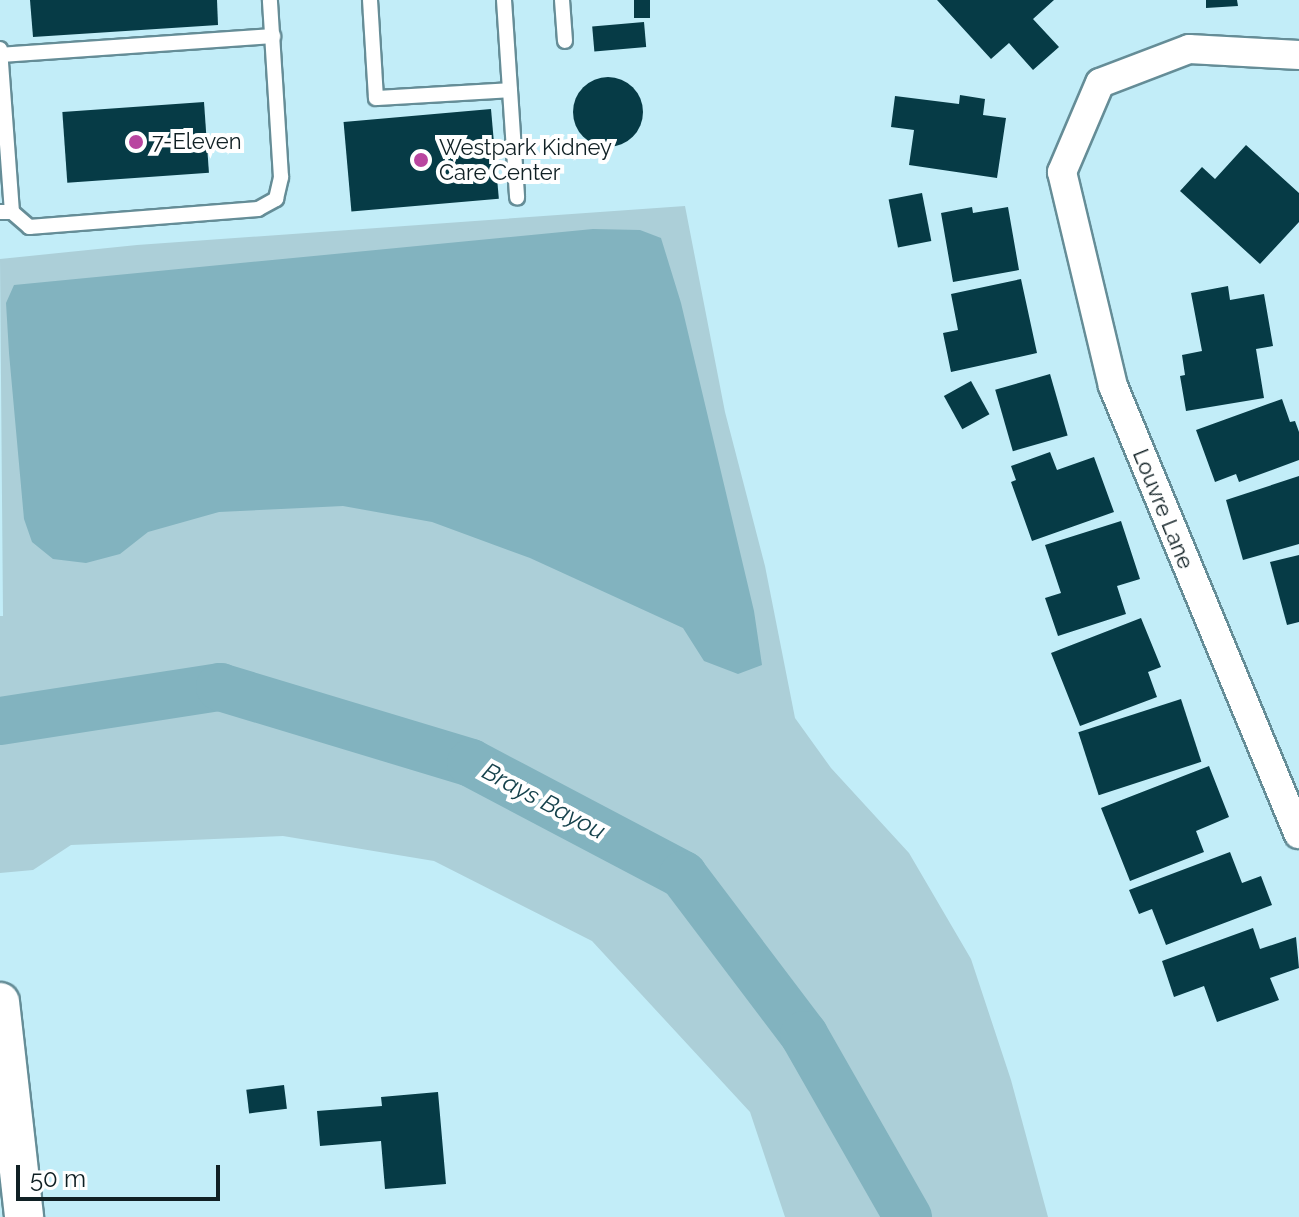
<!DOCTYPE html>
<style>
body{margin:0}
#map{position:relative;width:1299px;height:1217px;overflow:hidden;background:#c2edf8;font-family:Raleway,sans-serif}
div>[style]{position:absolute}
.green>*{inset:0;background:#accfd8}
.water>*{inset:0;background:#82b3bf}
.river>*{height:48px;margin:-24px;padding:0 24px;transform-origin:24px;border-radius:24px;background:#82b3bf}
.building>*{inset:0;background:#063b46;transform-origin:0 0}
.round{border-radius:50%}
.roads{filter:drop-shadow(2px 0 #658d97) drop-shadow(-2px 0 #658d97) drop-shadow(0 2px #658d97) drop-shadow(0 -2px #658d97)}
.service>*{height:14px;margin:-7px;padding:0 7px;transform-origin:7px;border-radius:7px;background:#fff}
.minor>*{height:28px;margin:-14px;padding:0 14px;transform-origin:14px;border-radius:14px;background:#fff}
.secondary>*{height:38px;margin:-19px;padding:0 19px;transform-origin:19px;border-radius:19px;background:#fff}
.dots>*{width:22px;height:22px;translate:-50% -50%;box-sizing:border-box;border:4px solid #fff;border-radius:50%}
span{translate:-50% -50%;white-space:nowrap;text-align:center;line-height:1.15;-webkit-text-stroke:8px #fff;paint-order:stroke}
.poi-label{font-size:22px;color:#102024}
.left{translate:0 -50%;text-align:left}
.street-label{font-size:22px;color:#102024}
.water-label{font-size:24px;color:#15414b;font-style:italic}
.scale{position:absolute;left:16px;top:1165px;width:204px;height:36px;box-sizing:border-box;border:4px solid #102024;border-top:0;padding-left:10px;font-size:24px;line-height:28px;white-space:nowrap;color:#102024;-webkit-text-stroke:6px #fff;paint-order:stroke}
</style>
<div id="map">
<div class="green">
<div style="clip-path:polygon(685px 206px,725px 412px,765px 566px,795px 718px,831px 768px,909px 853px,971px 959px,1011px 1080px,1048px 1217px,785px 1217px,750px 1112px,592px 941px,434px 861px,283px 836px,71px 845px,33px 870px,0 873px,0 616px,3px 616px,0 259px,137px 245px)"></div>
</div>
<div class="water">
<div style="clip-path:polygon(593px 229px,640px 230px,661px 238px,681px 303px,754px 611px,762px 665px,738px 674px,704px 661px,683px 628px,530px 558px,432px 522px,343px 506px,219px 512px,148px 532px,120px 554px,86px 563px,53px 559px,32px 542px,24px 519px,9px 353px,6px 303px,14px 285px)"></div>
</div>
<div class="river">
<div style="left:0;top:721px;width:223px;rotate:-8.8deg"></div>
<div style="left:220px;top:687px;width:262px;rotate:16.8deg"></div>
<div style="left:471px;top:763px;width:240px;rotate:27.8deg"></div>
<div style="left:683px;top:875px;width:201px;rotate:52.9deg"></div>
<div style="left:804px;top:1035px;width:210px;rotate:60.3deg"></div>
</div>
<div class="building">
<div style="clip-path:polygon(30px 0,217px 0,218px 25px,33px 37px)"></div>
<div style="left:634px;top:0;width:16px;height:18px"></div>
<div style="clip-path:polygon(937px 0,1054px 0,1033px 19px,1059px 47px,1033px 70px,1009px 43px,991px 59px)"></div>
<div style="clip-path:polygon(1206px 0,1237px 0,1238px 6px,1206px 8px)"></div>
<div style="left:644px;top:22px;width:25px;height:52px;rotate:85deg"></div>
<div class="round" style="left:573px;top:77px;width:70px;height:70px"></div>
<div style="clip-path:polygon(960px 95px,985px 99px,983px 115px,1006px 118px,997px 178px,909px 165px,914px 130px,891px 127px,895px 96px,959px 104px)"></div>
<div style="left:204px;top:102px;width:71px;height:142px;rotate:86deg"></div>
<div style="left:491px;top:109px;width:90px;height:148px;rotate:85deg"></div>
<div style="clip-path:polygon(1246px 145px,1299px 193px,1299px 222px,1260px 264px,1180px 191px,1202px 167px,1215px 179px)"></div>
<div style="left:922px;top:193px;width:49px;height:34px;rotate:79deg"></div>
<div style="clip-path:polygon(972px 207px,973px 213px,1008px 207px,1019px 270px,953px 282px,941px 213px)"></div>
<div style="clip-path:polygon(1021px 279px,1037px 353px,951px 372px,943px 333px,958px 330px,951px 294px)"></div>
<div style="clip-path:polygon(1228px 286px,1230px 300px,1264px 294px,1273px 346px,1256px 349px,1264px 398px,1186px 411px,1180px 376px,1185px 375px,1182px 355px,1202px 351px,1191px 293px)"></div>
<div style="left:1050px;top:374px;width:64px;height:57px;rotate:74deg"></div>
<div style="left:971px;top:381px;width:38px;height:31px;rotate:61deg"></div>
<div style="clip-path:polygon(1282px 399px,1290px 422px,1295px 421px,1299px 432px,1299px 460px,1239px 482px,1236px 474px,1215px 482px,1196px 430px)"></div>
<div style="clip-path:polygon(1050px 452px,1057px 470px,1094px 457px,1114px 512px,1032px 541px,1011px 482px,1016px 480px,1011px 466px)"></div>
<div style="clip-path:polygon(1299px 476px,1299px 544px,1243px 560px,1226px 500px)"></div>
<div style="clip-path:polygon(1121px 521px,1140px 579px,1117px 586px,1126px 614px,1058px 636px,1045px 598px,1061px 593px,1045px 545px)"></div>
<div style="clip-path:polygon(1299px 555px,1299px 622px,1287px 625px,1270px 562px)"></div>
<div style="clip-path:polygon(1141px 618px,1161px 667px,1148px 672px,1157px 697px,1080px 726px,1051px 653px)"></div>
<div style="left:1181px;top:699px;width:66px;height:108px;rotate:72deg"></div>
<div style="clip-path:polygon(1209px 766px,1229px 817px,1196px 831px,1204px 852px,1130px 881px,1101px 808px)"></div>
<div style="clip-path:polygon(1230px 852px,1242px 883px,1261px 876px,1272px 905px,1166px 945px,1152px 909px,1139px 914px,1129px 890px)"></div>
<div style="clip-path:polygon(1253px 928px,1260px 949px,1296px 937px,1299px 968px,1270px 978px,1279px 1000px,1217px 1022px,1204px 986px,1174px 997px,1162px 961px)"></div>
<div style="left:284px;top:1085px;width:24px;height:38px;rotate:83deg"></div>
<div style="clip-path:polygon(438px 1092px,446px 1184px,385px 1189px,381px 1141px,320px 1146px,317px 1111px,382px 1106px,381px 1097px)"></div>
</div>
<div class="roads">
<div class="service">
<div style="left:370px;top:0;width:98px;rotate:86.5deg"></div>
<div style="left:376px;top:98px;width:134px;rotate:-3.4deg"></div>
<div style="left:504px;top:0;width:198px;rotate:86.2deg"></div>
<div style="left:562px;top:0;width:41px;rotate:85.8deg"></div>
<div style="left:0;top:49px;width:163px;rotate:85.8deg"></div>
<div style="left:0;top:55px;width:274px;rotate:-4deg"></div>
<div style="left:0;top:212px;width:12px"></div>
<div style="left:12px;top:212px;width:23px;rotate:41deg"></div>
<div style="left:29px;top:227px;width:230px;rotate:-4.5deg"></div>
<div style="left:258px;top:209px;width:21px;rotate:-29deg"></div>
<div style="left:276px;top:199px;width:23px;rotate:-77deg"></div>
<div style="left:281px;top:177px;width:177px;rotate:-93.6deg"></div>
</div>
<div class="minor">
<div style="left:1299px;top:55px;width:110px;rotate:-176.9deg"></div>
<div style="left:1189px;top:49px;width:95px;rotate:159.1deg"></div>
<div style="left:1100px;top:83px;width:97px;rotate:113.1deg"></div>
<div style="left:1062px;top:172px;width:220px;rotate:76.6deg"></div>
<div style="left:1113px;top:386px;width:485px;rotate:67.5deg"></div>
</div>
<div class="secondary">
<div style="left:0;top:1002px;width:216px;rotate:83.6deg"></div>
</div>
</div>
<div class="dots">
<div style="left:136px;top:142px;background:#b946a0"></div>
<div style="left:421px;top:160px;background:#b946a0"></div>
</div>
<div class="poi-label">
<span class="left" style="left:152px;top:142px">7-Eleven</span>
<span class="left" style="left:439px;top:160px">Westpark Kidney<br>Care Center</span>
</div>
<div class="street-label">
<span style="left:1163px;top:509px;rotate:68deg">Louvre Lane</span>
</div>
<div class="water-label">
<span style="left:544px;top:801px;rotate:28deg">Brays Bayou</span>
</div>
<div class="scale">50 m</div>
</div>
